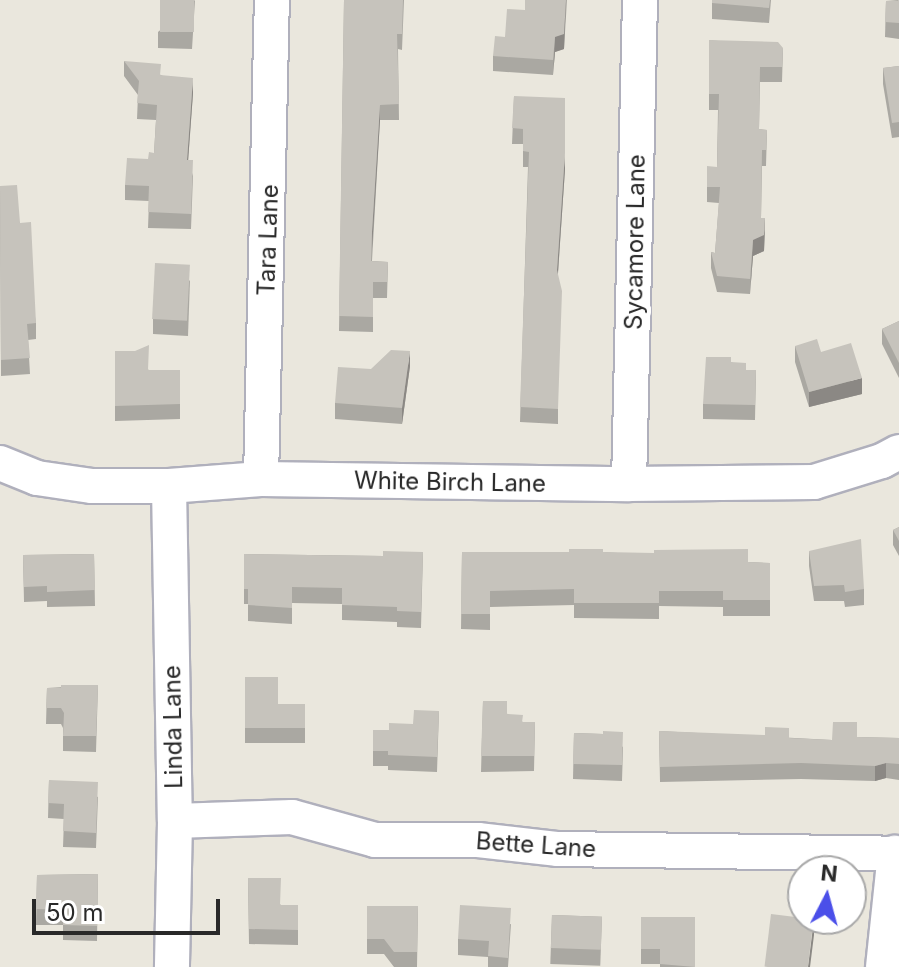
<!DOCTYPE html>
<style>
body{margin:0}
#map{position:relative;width:899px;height:967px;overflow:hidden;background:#eae7dd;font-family:Inter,sans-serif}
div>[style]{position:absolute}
.roads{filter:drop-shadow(2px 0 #b0b0bc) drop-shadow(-2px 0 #b0b0bc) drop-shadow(0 2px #b0b0bc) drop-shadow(0 -2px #b0b0bc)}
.minor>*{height:34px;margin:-17px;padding:0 17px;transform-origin:17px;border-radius:17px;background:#fff}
.wall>*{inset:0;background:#aaa8a2;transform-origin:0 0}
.shaded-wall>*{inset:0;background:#8b8884}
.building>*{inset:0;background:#c6c3bc;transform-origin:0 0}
span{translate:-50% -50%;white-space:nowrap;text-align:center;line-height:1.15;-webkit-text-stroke:8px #fff;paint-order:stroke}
.street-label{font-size:24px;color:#292929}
.north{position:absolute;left:787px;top:855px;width:80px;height:80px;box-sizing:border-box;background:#fff;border:2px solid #a9a9a9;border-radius:50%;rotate:6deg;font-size:22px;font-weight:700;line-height:32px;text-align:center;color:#292929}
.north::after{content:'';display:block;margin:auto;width:28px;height:36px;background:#4b4fe9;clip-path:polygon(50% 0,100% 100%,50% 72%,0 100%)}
.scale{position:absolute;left:32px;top:899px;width:188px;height:36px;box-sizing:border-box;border:4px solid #292929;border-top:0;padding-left:10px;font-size:24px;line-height:28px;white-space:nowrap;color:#292929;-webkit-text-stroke:6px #fff;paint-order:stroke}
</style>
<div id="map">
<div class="roads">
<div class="minor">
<div style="left:0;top:463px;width:40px;rotate:22deg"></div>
<div style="left:37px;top:478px;width:56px;rotate:8.3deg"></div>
<div style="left:92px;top:486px;width:77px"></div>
<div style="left:169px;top:486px;width:92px;rotate:-4.4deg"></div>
<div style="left:261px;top:479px;width:368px;rotate:0.8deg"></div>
<div style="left:629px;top:484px;width:185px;rotate:-0.6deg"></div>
<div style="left:814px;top:482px;width:71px;rotate:-17.2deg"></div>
<div style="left:882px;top:461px;width:19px;rotate:-28deg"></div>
<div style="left:261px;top:479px;width:479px;rotate:-88.7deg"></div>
<div style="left:629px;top:484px;width:484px;rotate:-88.7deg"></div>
<div style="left:169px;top:486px;width:335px;rotate:89deg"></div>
<div style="left:175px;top:821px;width:146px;rotate:91.2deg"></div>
<div style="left:175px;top:821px;width:117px;rotate:-2deg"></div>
<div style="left:292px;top:817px;width:86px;rotate:15.5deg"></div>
<div style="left:375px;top:840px;width:103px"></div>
<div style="left:478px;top:840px;width:81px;rotate:6.4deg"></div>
<div style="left:558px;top:849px;width:341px;rotate:0.8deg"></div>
<div style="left:883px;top:967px;width:115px;rotate:-84deg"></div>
</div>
</div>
<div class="wall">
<div style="clip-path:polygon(195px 0,192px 49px,158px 48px,158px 32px)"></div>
<div style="clip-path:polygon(344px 0,404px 0,402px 50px,398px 49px,399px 120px,380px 120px,372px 261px,388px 262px,387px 298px,373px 298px,373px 332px,339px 331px)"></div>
<div style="clip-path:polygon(525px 0,567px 0,564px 49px,555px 52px,553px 75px,493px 71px,493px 56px,505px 37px,525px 10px)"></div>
<div style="clip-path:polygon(712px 0,771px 0,769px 23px,712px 19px)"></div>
<div style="clip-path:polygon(899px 0,899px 39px,885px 37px,886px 1px)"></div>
<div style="clip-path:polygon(709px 40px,783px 48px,782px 82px,760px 82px,759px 129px,767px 130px,766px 166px,762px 166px,761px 218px,765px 233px,764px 251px,753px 256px,750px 294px,717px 292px,711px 268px,711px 252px,715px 253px,719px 203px,707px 202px,707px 187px,717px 167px,718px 110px,709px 110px)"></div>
<div style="clip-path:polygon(124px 61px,161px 75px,193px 93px,188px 160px,193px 176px,191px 229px,148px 228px,149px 201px,125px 200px,125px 185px,154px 153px,156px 120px,137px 119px,138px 95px,124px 76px)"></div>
<div style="clip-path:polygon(899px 66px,899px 137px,892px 138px,883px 84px,883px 68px)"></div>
<div style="clip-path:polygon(514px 96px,565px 169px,558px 274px,558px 424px,520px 422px,528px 167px,523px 167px,523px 144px,512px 144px)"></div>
<div style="clip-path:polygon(0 186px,20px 223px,36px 323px,36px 339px,28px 340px,30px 374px,1px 376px)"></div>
<div style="clip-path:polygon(190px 280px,188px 336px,153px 334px,153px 319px)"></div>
<div style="clip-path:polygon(899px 321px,899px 378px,882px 344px,882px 329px)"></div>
<div style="clip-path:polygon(795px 346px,821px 352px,862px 394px,809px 407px,795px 362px)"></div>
<div style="clip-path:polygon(115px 351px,149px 370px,180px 370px,180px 419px,115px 421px)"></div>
<div style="clip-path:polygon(731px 362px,746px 370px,756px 370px,755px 420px,703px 419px,703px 404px)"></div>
<div style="clip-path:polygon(410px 366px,402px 424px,335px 419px,335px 403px,371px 369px)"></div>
<div style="clip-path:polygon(899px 527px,899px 556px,893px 545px,893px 530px)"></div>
<div style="clip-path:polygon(809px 551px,864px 589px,864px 605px,845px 607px,844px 601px,814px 601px,809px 566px)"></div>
<div style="clip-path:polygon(423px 552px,421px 628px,397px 627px,397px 622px,342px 620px,342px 604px,292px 603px,292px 624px,248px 621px,248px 604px,244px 604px,244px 554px,383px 556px)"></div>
<div style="clip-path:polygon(462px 552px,603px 552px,748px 562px,770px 563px,770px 616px,723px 616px,723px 607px,659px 606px,659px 619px,574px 618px,574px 605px,490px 607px,490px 630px,461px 629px)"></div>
<div style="clip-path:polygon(94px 554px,95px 606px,47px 607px,47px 601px,24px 602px,23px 555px)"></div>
<div style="clip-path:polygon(245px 677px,278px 704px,305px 704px,305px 743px,245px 743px)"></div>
<div style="clip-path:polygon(98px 685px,96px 752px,63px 751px,63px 728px,61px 724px,46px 724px,47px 688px)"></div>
<div style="clip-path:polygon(483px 701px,523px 722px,535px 722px,534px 771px,481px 772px)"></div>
<div style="clip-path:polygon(439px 711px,437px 772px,388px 770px,388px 766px,373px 766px,373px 730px,389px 730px,413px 724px)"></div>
<div style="clip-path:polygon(659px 731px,832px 740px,857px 737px,899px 738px,899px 780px,886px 778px,875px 781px,801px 779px,660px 782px)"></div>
<div style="clip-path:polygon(574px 733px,603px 734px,623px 747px,622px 781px,573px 779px)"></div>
<div style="clip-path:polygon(49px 780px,98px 797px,96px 848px,63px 847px,64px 819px,48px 818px)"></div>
<div style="clip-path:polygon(98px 874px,97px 941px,63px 940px,63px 925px,36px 925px,37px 875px)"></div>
<div style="clip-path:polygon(248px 878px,281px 905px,298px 905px,298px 945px,249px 944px)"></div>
<div style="clip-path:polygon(367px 906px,418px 906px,417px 967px,394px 967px,384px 954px,367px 954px)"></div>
<div style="left:552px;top:915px;width:50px;height:49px;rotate:2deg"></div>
<div style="clip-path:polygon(641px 917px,695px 967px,660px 967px,660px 964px,641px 964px)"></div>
<div style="clip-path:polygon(511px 924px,508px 967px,488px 967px,488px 957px,458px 955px,458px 939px)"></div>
</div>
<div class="shaded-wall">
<div style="clip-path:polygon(566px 0,564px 49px,555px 52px,553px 75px,555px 37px)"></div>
<div style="clip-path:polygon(193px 78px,193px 93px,187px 176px,187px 160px)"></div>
<div style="clip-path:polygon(380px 105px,380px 120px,372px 248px,372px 232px)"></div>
<div style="clip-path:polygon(565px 153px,565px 169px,557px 286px,557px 270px)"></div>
<div style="clip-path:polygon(765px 218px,764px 251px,753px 256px,750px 294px,753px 240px)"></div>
<div style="clip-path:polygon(410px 351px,410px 366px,402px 424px,402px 408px)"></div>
<div style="clip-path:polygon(862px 378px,862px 394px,809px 407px,809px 392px)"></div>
<div style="clip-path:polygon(886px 763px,886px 778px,875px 781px,875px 766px)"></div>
<div style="clip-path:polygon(814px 919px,814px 935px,810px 967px,808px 967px)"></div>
</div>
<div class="building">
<div style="left:160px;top:0;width:34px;height:32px"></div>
<div style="clip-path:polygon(344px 0,403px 0,402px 34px,397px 34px,399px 104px,380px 105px,372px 232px,371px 261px,388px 262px,387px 282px,373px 282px,373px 317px,339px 316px)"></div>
<div style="clip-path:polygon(525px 0,566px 0,564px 34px,555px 37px,553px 60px,493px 56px,495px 36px,505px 37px,507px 9px,525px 10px)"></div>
<div style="clip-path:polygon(712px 0,770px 0,769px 8px,712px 3px)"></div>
<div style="clip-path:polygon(898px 0,899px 0,899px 23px,885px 22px,886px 1px,898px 1px)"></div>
<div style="clip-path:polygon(709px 40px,778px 42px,783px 48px,782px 67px,760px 67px,759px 129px,767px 130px,766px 150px,762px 150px,761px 218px,765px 218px,764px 235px,753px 240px,750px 279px,717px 276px,711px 252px,715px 253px,720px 187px,707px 187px,707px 166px,717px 167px,719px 94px,709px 94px)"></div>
<div style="clip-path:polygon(124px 61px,161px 64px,160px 75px,193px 78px,187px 160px,193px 160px,191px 214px,148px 212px,149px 186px,125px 185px,127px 158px,148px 159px,149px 152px,154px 153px,157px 105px,137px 103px,139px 81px)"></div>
<div style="clip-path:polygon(899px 66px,899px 122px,892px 123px,883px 68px)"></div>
<div style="clip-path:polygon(514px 96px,565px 98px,565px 153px,557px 270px,562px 291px,558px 409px,520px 407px,529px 152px,523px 151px,523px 129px,512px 128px)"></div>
<div style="clip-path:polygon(17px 185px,20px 223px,31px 222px,36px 323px,27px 324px,30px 358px,1px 360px,0 186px)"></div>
<div style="left:155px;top:263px;width:35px;height:56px;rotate:3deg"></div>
<div style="clip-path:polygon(899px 321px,899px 363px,882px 329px)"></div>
<div style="clip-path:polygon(817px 339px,821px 352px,851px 343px,862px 378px,809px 392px,795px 346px)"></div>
<div style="clip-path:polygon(149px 345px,148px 370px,180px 370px,180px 404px,115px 406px,115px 351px,135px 351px)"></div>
<div style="clip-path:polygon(391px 350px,410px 351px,402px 408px,335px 403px,338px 367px,371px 369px)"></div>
<div style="clip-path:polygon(706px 357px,731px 357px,731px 362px,746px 363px,746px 370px,756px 370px,755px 405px,703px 404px)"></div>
<div style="clip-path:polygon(899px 527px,899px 541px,893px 530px)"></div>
<div style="clip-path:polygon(861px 539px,864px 589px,845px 592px,844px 585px,814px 586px,809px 551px)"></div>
<div style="clip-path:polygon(569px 549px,603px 549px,603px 552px,654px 553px,654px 550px,748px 549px,748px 562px,770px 563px,770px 600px,723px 600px,723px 591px,659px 591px,659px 603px,574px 603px,574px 589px,490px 591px,490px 614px,461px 614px,462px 552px,569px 552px)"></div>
<div style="clip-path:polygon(383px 551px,423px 552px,421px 612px,397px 611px,397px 607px,342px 605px,342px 588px,292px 587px,292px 608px,248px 605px,248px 589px,244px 589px,244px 554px,383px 556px)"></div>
<div style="clip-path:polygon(94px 554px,95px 590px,47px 592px,47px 586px,24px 587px,23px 555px)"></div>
<div style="clip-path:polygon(245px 677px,278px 677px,278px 704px,305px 704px,305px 728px,245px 728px)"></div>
<div style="clip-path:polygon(61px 685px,98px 685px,96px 736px,63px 736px,64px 713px,61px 708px,46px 708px,47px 688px,61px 688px)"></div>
<div style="clip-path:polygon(483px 701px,507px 701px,507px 714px,523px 715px,522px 722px,535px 722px,534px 756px,481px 756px)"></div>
<div style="clip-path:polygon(414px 710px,439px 711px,437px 757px,388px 755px,388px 751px,373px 751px,373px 730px,389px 730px,389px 723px,413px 724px)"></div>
<div style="clip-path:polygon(833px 722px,857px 722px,857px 737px,899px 738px,899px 764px,886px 763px,875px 766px,801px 763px,660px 767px,659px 731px,765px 735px,765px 727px,789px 728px,789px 738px,832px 740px)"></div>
<div style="clip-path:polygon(603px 731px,623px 732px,622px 765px,573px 764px,574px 733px,603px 734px)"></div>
<div style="clip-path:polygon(49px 780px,98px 782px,96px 833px,63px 831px,64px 804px,48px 803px)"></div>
<div style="clip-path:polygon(98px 874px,97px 926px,63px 925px,63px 910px,36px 909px,37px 875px)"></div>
<div style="clip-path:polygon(248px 878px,281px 878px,280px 905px,298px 905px,298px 930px,249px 929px)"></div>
<div style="clip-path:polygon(460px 905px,511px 908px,508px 958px,488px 956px,489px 941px,458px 939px)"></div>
<div style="clip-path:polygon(367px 906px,418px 906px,417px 952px,394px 952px,384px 939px,367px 939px)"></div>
<div style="left:771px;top:914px;width:43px;height:53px;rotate:7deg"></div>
<div style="left:552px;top:915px;width:50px;height:33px;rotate:2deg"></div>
<div style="clip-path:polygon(641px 917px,695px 917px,695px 967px,660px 964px,660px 949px,641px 949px)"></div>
</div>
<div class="street-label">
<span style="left:268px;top:240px;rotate:-88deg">Tara Lane</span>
<span style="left:635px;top:242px;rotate:-89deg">Sycamore Lane</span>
<span style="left:450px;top:482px;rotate:1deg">White Birch Lane</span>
<span style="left:173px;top:727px;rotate:-91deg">Linda Lane</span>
<span style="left:536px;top:845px;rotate:4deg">Bette Lane</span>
</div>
<div class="north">N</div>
<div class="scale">50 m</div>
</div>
